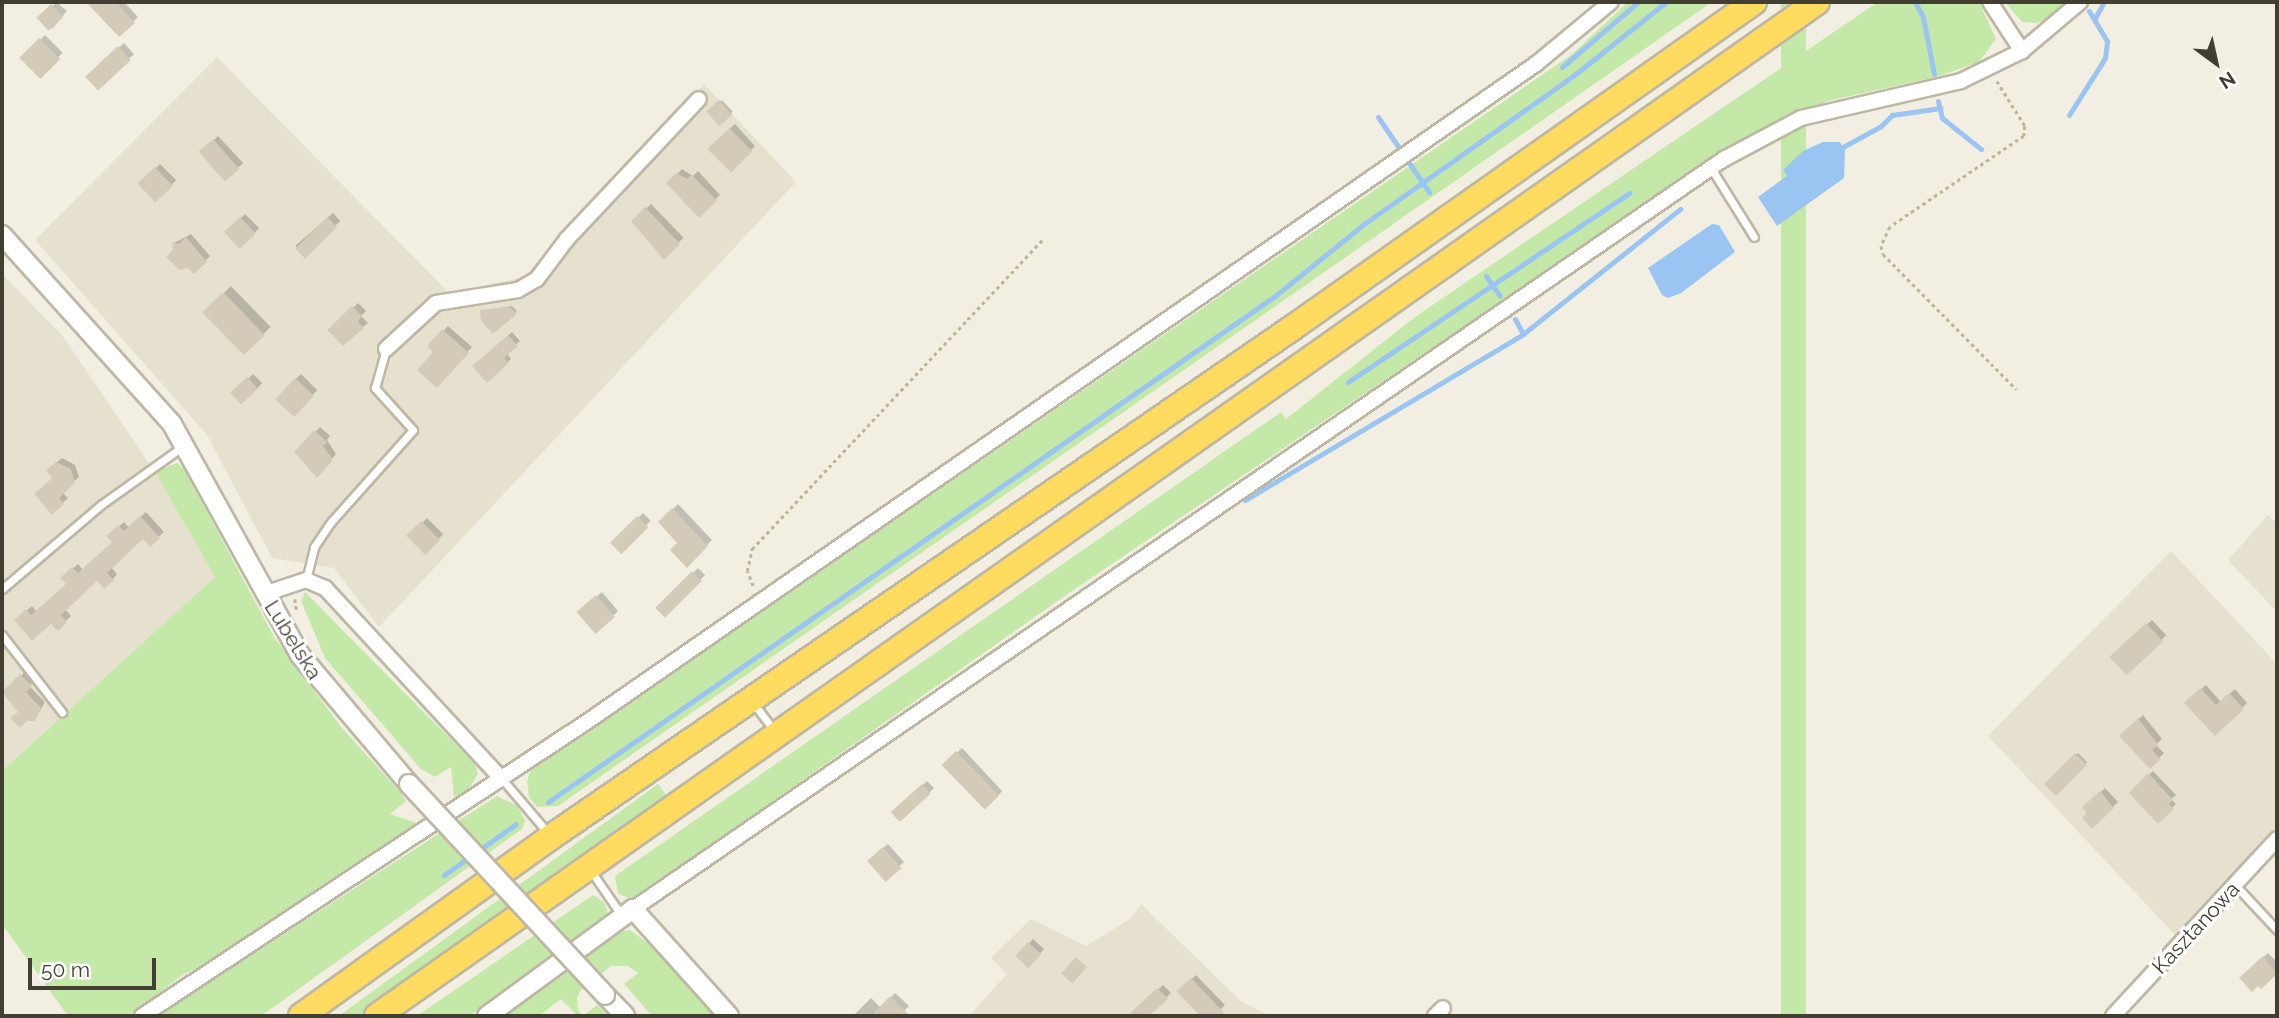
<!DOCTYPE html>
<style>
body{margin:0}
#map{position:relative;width:2279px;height:1018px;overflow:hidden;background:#f2efe2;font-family:Raleway,sans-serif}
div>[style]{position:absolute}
.residential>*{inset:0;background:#e6e1cf}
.green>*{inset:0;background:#c4e8a8;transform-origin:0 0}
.water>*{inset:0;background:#9ac4f2}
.shadow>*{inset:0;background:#0003;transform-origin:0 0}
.stream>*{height:5px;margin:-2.5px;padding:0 2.5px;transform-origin:2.5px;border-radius:2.5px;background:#9ac4f2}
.building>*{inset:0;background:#d3cbb7;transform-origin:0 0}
.path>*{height:2.5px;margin-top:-1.25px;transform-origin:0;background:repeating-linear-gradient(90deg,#bfb595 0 3.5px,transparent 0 7px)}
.roads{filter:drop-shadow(2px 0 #bdb7a4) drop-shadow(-2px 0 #bdb7a4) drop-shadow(0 2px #bdb7a4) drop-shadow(0 -2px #bdb7a4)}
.service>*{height:7px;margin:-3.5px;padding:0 3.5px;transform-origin:3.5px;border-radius:3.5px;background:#fff}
.minor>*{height:14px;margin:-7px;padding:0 7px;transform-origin:7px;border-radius:7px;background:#fff}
.tertiary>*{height:18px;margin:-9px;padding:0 9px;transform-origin:9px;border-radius:9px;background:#fff}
.motorway>*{height:24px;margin:-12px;padding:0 12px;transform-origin:12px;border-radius:12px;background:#ffdc5f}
.bridges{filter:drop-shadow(2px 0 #bdb7a4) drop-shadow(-2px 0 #bdb7a4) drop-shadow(0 2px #bdb7a4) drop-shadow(0 -2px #bdb7a4)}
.tertiary-bridge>*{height:18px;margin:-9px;padding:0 9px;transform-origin:9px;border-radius:9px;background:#fff}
span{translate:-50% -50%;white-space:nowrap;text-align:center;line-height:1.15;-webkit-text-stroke:6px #fff;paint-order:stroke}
.street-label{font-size:21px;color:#433e32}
.frame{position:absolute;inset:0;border:4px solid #433e32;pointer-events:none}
.north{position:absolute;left:2181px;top:28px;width:70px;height:70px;-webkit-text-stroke:5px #fff;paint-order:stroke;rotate:147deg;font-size:19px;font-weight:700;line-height:28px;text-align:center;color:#433e32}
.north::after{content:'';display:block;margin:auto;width:24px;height:32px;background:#433e32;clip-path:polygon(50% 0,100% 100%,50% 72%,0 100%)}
.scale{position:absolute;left:28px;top:958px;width:128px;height:32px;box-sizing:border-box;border:4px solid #433e32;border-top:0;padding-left:9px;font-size:21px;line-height:24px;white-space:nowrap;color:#433e32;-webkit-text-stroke:5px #fff;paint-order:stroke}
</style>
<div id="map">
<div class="residential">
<div style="clip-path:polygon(217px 57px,449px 293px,524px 277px,704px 84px,796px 182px,379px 627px,334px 568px,272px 558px,207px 435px,35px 240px)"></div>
<div style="clip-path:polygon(2px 274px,62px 335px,155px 472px,215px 577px,2px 771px)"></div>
<div style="clip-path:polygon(2268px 515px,2277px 524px,2277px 612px,2228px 560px)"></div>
<div style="clip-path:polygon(2171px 551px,2277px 664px,2277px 829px,2176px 936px,1988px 736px)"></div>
<div style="clip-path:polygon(1141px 904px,1242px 1002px,1271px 1016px,969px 1016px,1007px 974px,991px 958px,1031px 919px,1086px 946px,1130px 919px)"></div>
</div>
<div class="green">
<div style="clip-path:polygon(1628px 2px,1712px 2px,558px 806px,537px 807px,529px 797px,527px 781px,531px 770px,1571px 55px)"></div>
<div style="left:1781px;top:2px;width:25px;height:1107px"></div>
<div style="clip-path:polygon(1878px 2px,1979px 2px,1996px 39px,1979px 62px,1936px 77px,1828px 101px,1731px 146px,1066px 595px,632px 900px,618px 893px,615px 876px,1281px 412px,1286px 419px,1415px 317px)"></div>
<div style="clip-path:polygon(2005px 2px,2067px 2px,2053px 18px,2036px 23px,2022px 22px)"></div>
<div style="clip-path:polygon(177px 463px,184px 469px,274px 637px,342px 728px,400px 792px,406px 801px,390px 814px,417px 823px,201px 967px,184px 974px,128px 1016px,68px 1016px,2px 924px,2px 771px,215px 577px,155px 472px)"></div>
<div style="clip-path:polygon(305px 592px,475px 764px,478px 774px,465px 794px,454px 797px,451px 767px,435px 777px,421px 769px,325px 658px,301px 601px)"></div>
<div style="left:658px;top:784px;width:14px;height:401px;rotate:54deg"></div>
<div style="clip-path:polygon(497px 796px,517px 806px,525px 821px,522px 829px,261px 1016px,157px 1016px)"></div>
<div style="clip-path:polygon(593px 895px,604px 902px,608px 913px,601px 924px,469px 1016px,417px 1016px)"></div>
<div style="clip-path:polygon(630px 930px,653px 947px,715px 1016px,652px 1016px,624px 984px,638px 973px,628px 966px,611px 966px,580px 991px,577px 998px,578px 1010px,583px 1016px,597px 1005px,608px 1016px,578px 1016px,561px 999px,539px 1016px,502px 1016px,615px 932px)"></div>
</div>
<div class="water">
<div style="clip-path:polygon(1823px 142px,1840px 142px,1845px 151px,1844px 178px,1777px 226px,1758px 197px,1787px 176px,1783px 170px,1803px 151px)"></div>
<div style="clip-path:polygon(1712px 224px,1719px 225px,1735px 252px,1681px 293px,1668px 298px,1662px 295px,1648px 268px)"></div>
</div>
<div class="shadow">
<div style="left:56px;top:2px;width:14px;height:23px;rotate:39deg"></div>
<div style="clip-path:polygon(93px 2px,124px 2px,138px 17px,119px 35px,91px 5px)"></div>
<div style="left:45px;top:35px;width:25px;height:33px;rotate:45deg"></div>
<div style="left:124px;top:43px;width:15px;height:50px;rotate:48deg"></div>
<div style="left:722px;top:100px;width:16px;height:17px;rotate:47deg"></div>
<div style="left:735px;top:124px;width:30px;height:35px;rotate:48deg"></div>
<div style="left:218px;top:136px;width:37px;height:23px;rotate:47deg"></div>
<div style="left:160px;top:164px;width:23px;height:28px;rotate:45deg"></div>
<div style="clip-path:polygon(682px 169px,693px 176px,698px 171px,720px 195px,699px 216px,668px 183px)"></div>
<div style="left:651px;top:204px;width:47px;height:25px;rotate:46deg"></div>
<div style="left:333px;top:213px;width:11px;height:50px;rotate:49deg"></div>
<div style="left:245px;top:214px;width:20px;height:25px;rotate:45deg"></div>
<div style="clip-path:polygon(191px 234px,210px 256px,194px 272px,174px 243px)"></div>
<div style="left:231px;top:286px;width:57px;height:37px;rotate:46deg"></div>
<div style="clip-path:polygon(358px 303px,366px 311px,361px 316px,368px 323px,343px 343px,330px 330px)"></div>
<div style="clip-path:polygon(512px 306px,517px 311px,493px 332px,482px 311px)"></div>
<div style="clip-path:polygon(448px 326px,472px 347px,437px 386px,435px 352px,430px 346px)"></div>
<div style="clip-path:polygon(512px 332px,520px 341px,507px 353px,511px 359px,487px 381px,475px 367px)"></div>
<div style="left:253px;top:374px;width:13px;height:27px;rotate:45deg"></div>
<div style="left:301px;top:374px;width:23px;height:35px;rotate:45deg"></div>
<div style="clip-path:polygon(320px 427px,330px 436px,327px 440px,336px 454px,317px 475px,296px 452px)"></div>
<div style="clip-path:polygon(62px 458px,75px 465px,79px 477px,62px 492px,68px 498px,52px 513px,55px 478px,48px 470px)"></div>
<div style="clip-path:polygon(678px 504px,712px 540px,687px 565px,680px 543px,660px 522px)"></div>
<div style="clip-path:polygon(146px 512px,164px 532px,150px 544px,143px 537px,111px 567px,117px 574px,113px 579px,98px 579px,65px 609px,71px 616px,58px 628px,51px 621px,16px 620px,32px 606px,37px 612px,68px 584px,62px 578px,78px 564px,83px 570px,114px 542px,108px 536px,124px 522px,129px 528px)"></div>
<div style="left:643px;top:513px;width:11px;height:42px;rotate:45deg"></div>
<div style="left:427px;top:518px;width:23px;height:24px;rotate:45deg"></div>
<div style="left:698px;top:568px;width:10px;height:57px;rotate:45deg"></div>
<div style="clip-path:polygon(602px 592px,618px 611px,614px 615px,583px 608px)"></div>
<div style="left:2152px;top:620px;width:21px;height:54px;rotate:47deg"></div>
<div style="clip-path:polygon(26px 671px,35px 680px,29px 686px,45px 702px,35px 719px,3px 693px)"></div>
<div style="clip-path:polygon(2206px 685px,2221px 702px,2235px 689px,2247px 703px,2215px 734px,2186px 703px)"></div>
<div style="clip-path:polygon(2143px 715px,2162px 739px,2156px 745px,2164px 753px,2150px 767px,2121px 736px)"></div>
<div style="left:962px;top:748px;width:59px;height:24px;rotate:47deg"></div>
<div style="left:2078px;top:753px;width:13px;height:44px;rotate:45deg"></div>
<div style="clip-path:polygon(2153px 771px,2176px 795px,2171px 799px,2176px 804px,2158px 822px,2131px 793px)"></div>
<div style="left:927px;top:781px;width:10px;height:46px;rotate:45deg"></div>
<div style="clip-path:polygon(2105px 788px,2118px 802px,2092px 827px,2084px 807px)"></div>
<div style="clip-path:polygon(888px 844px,904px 862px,885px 879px,874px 856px)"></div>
<div style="left:1033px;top:939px;width:15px;height:23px;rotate:42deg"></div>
<div style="clip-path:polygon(2268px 953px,2277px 962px,2277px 972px,2261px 987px,2242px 978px)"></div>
<div style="clip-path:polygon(1196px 975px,1225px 1005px,1214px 1016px,1202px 1016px,1179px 991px)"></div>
<div style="clip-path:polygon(1163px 985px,1171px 993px,1147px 1016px,1129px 1016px)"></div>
<div style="clip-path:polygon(895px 993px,909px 1006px,899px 1016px,853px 1016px,871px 998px,881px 1008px)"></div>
</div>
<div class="stream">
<div style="left:1915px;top:2px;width:17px;rotate:62deg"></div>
<div style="left:1923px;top:17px;width:58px;rotate:79.1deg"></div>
<div style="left:2095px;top:18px;width:18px;rotate:-61deg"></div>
<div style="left:1562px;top:67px;width:100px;rotate:-40.5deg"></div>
<div style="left:1938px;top:101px;width:17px;rotate:77deg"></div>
<div style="left:1942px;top:118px;width:50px;rotate:38.5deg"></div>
<div style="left:2069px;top:115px;width:67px;rotate:-57.7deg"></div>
<div style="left:2105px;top:58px;width:17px;rotate:-83deg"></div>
<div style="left:2107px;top:41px;width:35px;rotate:-121deg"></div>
<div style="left:1378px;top:117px;width:91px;rotate:55.8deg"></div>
<div style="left:1843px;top:147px;width:43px;rotate:-28.9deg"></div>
<div style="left:1881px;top:126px;width:16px;rotate:-45deg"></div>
<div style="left:1892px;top:115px;width:49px;rotate:-8.3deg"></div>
<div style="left:1486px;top:276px;width:24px;rotate:55deg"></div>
<div style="left:1515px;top:319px;width:17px;rotate:62deg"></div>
<div style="left:1348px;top:382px;width:339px;rotate:-33.9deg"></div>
<div style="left:1245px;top:500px;width:324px;rotate:-30.8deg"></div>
<div style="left:1523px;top:334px;width:201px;rotate:-38.5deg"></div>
<div style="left:548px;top:802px;width:886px;rotate:-34.84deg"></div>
<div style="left:1275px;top:296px;width:114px;rotate:-39deg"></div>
<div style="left:1364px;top:224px;width:256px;rotate:-35.3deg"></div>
<div style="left:1573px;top:76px;width:119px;rotate:-38.5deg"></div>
<div style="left:444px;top:875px;width:88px;rotate:-35.3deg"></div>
</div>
<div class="building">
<div style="clip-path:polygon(86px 2px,116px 2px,135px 23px,119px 37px)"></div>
<div style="left:51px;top:4px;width:18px;height:20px;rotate:47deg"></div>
<div style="left:39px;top:38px;width:30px;height:28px;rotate:45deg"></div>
<div style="left:118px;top:46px;width:19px;height:45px;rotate:47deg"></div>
<div style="left:719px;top:100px;width:20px;height:17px;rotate:49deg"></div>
<div style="left:729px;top:128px;width:33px;height:30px;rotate:45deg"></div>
<div style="left:213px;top:139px;width:40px;height:19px;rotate:49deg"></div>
<div style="left:155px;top:167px;width:26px;height:24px;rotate:47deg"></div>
<div style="clip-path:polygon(676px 173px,687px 179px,692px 175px,717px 201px,699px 218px,666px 183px)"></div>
<div style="clip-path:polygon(645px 207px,680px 244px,664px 260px,631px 221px)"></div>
<div style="left:240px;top:217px;width:23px;height:22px;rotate:47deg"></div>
<div style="left:327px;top:217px;width:14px;height:45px;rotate:45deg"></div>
<div style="clip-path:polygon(186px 237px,207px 262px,194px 274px,188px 268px,179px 270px,166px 257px,173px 249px,172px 242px,179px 244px)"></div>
<div style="left:223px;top:292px;width:60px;height:29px;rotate:46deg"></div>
<div style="clip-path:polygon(352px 306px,362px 316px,358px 322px,364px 328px,343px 346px,327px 330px)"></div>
<div style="clip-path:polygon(510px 307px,517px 314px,493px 334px,481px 321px,480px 310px)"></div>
<div style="clip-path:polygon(442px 329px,469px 353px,437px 388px,417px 370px,433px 352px,427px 346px)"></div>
<div style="clip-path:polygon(508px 335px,518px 346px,504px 358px,509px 363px,487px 383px,472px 366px)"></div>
<div style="left:247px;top:377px;width:16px;height:23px;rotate:47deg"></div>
<div style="left:295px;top:378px;width:26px;height:29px;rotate:43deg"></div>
<div style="clip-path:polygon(314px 430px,327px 442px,323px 446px,333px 460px,317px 478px,294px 452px)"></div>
<div style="clip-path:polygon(56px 462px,71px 469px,75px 483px,59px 498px,64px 504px,52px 515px,34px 494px,52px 478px,46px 470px)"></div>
<div style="clip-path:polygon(672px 508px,708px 546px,687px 568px,670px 550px,677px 543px,658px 522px)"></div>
<div style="clip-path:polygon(140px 516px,160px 538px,150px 547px,143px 539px,107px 573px,114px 580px,104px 589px,97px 581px,61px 615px,67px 622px,58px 631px,51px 624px,32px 641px,14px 620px,26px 609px,31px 615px,66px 584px,60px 578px,72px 567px,78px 573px,112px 542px,106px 536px,118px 525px,124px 531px)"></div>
<div style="left:637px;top:516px;width:16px;height:38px;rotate:45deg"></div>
<div style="left:421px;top:521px;width:27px;height:21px;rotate:45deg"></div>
<div style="left:692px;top:571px;width:14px;height:52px;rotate:45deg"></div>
<div style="left:596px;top:595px;width:29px;height:26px;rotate:49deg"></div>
<div style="left:2146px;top:623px;width:25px;height:50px;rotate:47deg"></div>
<div style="clip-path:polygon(20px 674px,32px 686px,26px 692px,41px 708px,35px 721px,27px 721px,20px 728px,10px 718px,18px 712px,2px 692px)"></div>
<div style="clip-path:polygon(2200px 688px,2216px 705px,2229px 693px,2244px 709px,2215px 736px,2184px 703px)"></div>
<div style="clip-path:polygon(2138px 718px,2158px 745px,2152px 750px,2161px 759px,2150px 769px,2119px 736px)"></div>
<div style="left:956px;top:751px;width:62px;height:20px;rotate:46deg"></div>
<div style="left:2075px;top:753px;width:17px;height:44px;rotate:45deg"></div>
<div style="clip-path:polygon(2148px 773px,2173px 800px,2169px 804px,2174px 809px,2158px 824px,2129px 793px)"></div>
<div style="left:922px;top:784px;width:13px;height:42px;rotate:48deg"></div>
<div style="clip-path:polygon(2100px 791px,2114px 808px,2092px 829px,2082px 818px,2087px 813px,2082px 807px)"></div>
<div style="left:883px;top:847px;width:28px;height:21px;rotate:49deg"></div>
<div style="left:1028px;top:942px;width:18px;height:19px;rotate:43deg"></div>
<div style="clip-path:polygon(2263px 956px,2277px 974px,2261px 989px,2258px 986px,2252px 992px,2239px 978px)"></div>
<div style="left:1076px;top:957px;width:15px;height:22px;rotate:42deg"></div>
<div style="clip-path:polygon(1191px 978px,1227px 1016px,1200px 1016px,1176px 991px)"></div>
<div style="clip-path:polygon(1157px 988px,1168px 999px,1149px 1016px,1127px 1016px)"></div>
<div style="clip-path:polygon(890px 996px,910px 1016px,871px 1016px)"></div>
</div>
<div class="path">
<div style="left:1997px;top:81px;width:53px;rotate:58.1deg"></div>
<div style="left:2025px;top:126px;width:10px;rotate:96deg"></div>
<div style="left:2024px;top:136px;width:162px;rotate:145.8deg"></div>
<div style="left:1890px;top:227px;width:21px;rotate:115deg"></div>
<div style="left:1881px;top:246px;width:8px;rotate:76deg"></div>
<div style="left:1883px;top:254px;width:190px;rotate:45.4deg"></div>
<div style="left:753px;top:586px;width:16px;rotate:-112deg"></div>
<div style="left:747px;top:571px;width:23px;rotate:-77deg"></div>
<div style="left:752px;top:549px;width:427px;rotate:-46.8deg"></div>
<div style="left:295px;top:599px;width:14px;rotate:82deg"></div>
</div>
<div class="roads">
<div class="service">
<div style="left:1711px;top:168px;width:81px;rotate:58.1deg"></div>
<div style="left:306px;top:580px;width:34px;rotate:-76deg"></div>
<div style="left:314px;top:547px;width:30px;rotate:-56deg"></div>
<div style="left:331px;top:522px;width:123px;rotate:-48.3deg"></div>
<div style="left:413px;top:430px;width:57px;rotate:-132.1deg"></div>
<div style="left:375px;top:388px;width:41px;rotate:-74.2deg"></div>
<div style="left:2px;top:589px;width:131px;rotate:-40.4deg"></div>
<div style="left:102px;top:504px;width:98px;rotate:-35.5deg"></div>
<div style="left:2px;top:635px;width:98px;rotate:52.1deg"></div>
<div style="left:754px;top:704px;width:34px;rotate:53deg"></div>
<div style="left:502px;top:779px;width:72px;rotate:49.5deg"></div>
<div style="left:591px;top:871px;width:55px;rotate:55.4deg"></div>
<div style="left:2236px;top:886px;width:60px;rotate:47deg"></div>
</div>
<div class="minor">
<div style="left:1990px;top:2px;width:59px;rotate:56.9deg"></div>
<div style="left:2022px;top:51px;width:76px;rotate:-40.2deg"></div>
<div style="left:386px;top:349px;width:68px;rotate:-42.6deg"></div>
<div style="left:436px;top:303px;width:83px;rotate:-9deg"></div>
<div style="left:518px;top:290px;width:22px;rotate:-30deg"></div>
<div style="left:537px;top:279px;width:50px;rotate:-53.1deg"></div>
<div style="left:567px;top:239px;width:192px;rotate:-46.7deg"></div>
<div style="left:264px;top:594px;width:44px;rotate:-18.4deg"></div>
<div style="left:306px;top:580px;width:21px;rotate:23deg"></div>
<div style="left:325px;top:588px;width:260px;rotate:47.2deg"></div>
<div style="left:633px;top:909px;width:1324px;rotate:-34.51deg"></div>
<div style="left:1724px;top:159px;width:87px;rotate:-28deg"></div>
<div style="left:1801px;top:118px;width:164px;rotate:-13deg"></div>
<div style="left:1961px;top:81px;width:68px;rotate:-26.2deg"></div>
<div style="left:142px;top:1016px;width:538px;rotate:-33.48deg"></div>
<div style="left:591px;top:719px;width:1150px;rotate:-34.73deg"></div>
<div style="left:1536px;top:64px;width:97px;rotate:-39.6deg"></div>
<div style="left:1435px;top:1016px;width:11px;rotate:-45deg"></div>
<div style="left:2113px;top:1016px;width:241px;rotate:-47.2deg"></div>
</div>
<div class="tertiary">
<div style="left:2px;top:235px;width:254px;rotate:48deg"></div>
<div style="left:172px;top:424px;width:264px;rotate:61deg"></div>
<div style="left:300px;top:655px;width:169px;rotate:49.8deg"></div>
<div style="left:605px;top:995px;width:29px;rotate:46deg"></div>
<div style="left:487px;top:1016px;width:181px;rotate:-36.2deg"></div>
<div style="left:633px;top:909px;width:144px;rotate:48.1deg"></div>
</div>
<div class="motorway">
<div style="left:301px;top:1016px;width:307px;rotate:-35.6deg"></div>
<div style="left:551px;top:837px;width:903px;rotate:-34.48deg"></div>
<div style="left:1295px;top:326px;width:562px;rotate:-35.22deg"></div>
<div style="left:377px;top:1016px;width:1761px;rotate:-35.15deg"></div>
</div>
</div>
<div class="bridges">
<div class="tertiary-bridge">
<div style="left:409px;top:784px;width:288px;rotate:47.1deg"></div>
</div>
</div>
<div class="street-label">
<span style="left:293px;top:640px;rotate:58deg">Lubelska</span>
<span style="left:2196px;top:928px;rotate:-47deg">Kasztanowa</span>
</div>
<div class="frame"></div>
<div class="north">N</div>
<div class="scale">50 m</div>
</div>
